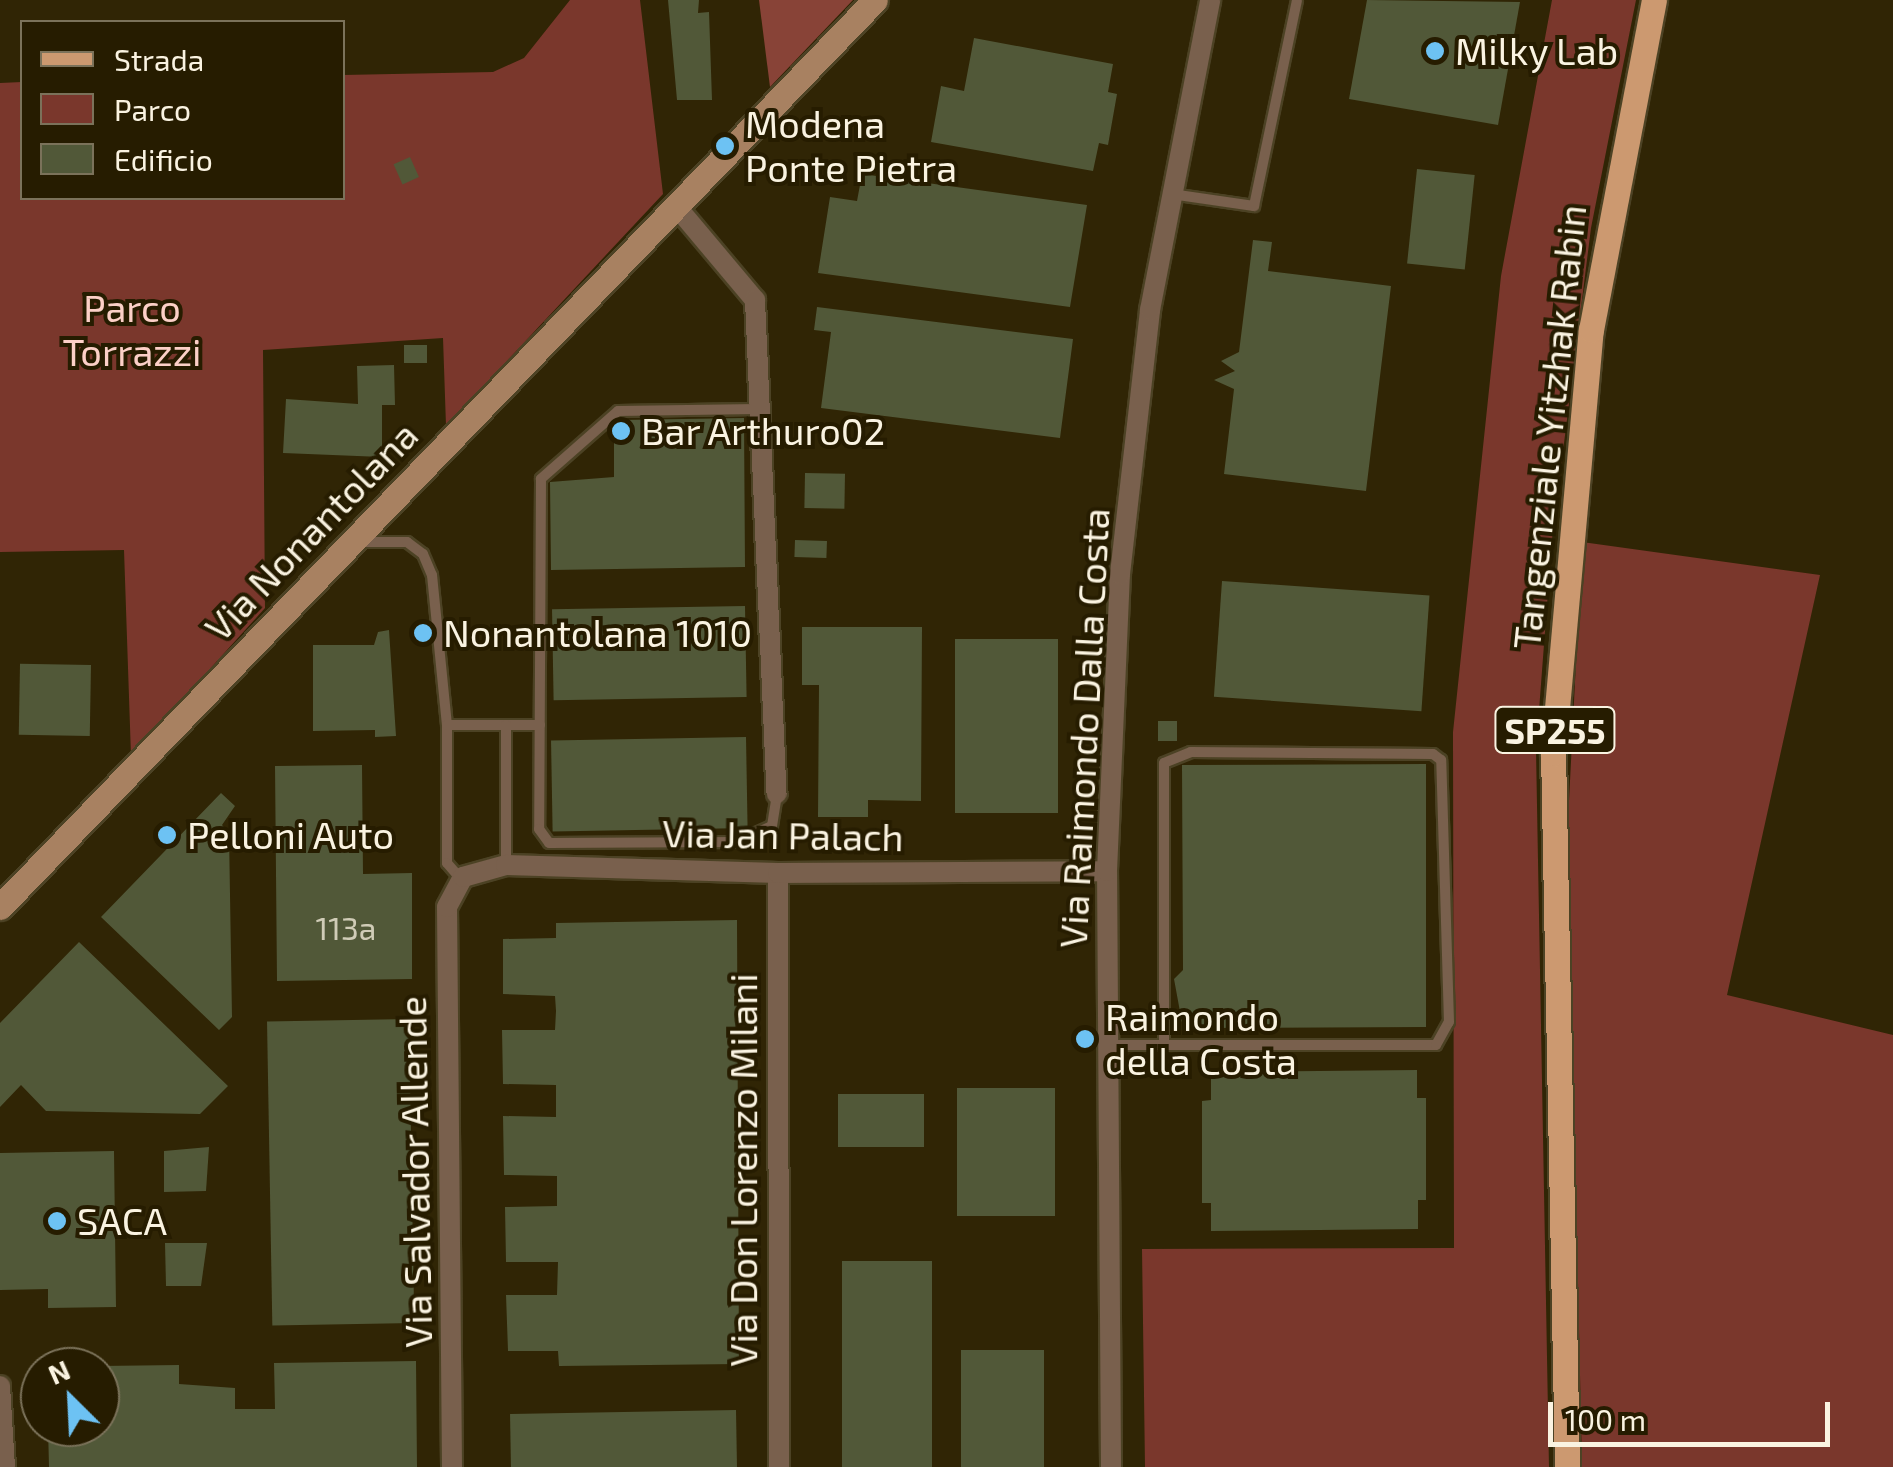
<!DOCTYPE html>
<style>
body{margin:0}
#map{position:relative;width:1893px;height:1467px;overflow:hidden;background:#302505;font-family:"Exo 2",sans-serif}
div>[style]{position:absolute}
.green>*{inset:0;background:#7a372c}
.forest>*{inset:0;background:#884337}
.building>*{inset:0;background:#515838;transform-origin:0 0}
.roads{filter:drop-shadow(2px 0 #4c4224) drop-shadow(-2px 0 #4c4224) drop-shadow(0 2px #4c4224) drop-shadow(0 -2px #4c4224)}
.service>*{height:10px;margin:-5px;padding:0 5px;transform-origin:5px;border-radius:5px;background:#79604d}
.minor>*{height:20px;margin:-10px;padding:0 10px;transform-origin:10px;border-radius:10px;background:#79604d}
.secondary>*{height:25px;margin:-12.5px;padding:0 12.5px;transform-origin:12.5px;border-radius:12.5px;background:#a88161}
.primary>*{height:25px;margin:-12.5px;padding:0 12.5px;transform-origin:12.5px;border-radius:12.5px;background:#cc9970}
.dots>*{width:28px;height:28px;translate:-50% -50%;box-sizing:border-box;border:5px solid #261c00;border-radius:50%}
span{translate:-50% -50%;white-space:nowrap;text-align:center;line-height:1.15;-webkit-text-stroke:8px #261c00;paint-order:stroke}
.number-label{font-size:32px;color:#d0ccb7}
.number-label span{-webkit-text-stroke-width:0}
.shield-label span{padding:2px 8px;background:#261c00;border:2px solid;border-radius:8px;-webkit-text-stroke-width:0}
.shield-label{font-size:35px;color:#faf3e1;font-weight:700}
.poi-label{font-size:38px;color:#faf3e1}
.left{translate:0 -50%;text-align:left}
.park-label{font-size:38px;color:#fcd0c7}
.street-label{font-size:38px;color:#faf3e1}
.legend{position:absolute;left:20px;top:20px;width:325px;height:180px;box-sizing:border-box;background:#261c00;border:2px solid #7b725a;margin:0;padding:12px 18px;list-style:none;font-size:30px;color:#faf3e1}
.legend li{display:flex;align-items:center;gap:20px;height:50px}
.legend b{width:50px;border:2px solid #7b725a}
.north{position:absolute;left:20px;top:1347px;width:100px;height:100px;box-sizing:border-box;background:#261c00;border:2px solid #7b725a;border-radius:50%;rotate:336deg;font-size:28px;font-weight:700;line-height:40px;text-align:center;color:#faf3e1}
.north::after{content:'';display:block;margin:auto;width:35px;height:45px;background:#6dc2f3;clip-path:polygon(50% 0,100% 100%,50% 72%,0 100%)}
.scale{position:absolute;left:1548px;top:1402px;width:282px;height:45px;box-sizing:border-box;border:5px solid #faf3e1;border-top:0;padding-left:12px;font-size:30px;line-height:35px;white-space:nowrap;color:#faf3e1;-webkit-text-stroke:8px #261c00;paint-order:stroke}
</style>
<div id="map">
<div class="green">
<div style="clip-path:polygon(570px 0,640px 0,663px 194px,446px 426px,443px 338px,263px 350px,265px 608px,131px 756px,124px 550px,0 552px,0 83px,22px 82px,22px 198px,342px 198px,343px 75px,493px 72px,524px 58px)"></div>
<div style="clip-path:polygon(1552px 0,1636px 0,1591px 228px,1552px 539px,1536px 750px,1549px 1467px,1145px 1467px,1142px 1249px,1454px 1248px,1453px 732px,1501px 276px)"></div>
<div style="clip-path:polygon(1582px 542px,1820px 575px,1727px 995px,1893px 1035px,1893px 1467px,1582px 1467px,1568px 821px)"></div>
</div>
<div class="forest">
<div style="clip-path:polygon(759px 0,853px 0,770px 87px)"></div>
</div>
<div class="building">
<div style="clip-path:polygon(668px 0,699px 0,698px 13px,709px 12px,712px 100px,677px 100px)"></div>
<div style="clip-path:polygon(1367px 0,1520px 2px,1498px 125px,1349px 99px)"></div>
<div style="clip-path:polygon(974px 38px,1113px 64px,1108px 92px,1117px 94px,1108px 145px,1099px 143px,1093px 171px,931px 142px,941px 86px,964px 91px)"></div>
<div style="left:410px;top:157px;width:22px;height:18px;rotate:66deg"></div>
<div style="left:1417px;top:169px;width:58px;height:95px;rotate:6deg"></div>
<div style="clip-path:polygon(862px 174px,1087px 205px,1070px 307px,818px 273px,830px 197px,857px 201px)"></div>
<div style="clip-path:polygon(1253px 240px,1272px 242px,1268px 271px,1391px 286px,1366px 491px,1224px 474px,1234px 389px,1214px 380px,1235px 371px,1221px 361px,1239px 352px)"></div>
<div style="clip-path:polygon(817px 307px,1073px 339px,1060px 438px,821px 408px,831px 332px,814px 330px)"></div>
<div style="left:404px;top:345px;width:23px;height:18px"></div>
<div style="clip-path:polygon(394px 365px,395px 405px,382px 405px,382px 457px,283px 453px,286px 399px,358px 404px,357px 366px)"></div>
<div style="clip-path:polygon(744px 418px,745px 567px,551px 570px,550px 482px,614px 477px,614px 427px,621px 420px)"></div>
<div style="left:805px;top:473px;width:40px;height:35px;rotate:1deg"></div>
<div style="left:795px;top:540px;width:32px;height:17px;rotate:2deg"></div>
<div style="left:1222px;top:581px;width:208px;height:116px;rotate:4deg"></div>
<div style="left:745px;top:606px;width:91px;height:193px;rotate:89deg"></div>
<div style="clip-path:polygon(802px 627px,922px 627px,921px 801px,868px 800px,868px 817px,818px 817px,819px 685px,802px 685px)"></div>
<div style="clip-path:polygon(389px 630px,396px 736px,375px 737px,375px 730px,313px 731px,313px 645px,374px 645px,378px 632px)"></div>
<div style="left:1058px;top:639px;width:174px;height:103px;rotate:90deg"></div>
<div style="left:91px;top:665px;width:71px;height:71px;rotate:91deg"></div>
<div style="left:1158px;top:721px;width:19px;height:20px"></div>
<div style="left:746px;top:737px;width:91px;height:195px;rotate:89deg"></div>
<div style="clip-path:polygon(1426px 764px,1426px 1027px,1183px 1028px,1174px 979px,1183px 970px,1182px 765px)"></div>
<div style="clip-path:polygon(362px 765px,363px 874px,412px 873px,412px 979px,277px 981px,275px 766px)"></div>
<div style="clip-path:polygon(221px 793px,235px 806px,222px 825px,229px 833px,232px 1017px,219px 1030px,101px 917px)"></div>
<div style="clip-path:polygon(737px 920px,739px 1364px,559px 1366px,558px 1351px,508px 1351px,506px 1295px,557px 1295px,558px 1262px,506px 1262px,505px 1207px,557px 1206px,557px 1176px,504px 1175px,503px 1116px,556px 1117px,556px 1085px,503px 1084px,502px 1030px,555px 1030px,556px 1011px,555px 996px,503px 994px,503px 939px,556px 938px,556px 923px)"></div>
<div style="clip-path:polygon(79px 942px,228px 1086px,200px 1114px,46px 1111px,21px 1085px,0 1107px,0 1023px)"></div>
<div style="left:409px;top:1019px;width:304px;height:142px;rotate:89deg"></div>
<div style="clip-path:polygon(1417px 1070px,1417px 1098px,1426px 1098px,1426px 1200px,1418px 1200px,1418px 1229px,1211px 1231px,1211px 1203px,1202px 1203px,1202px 1101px,1211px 1100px,1211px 1072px)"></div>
<div style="left:1055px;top:1088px;width:128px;height:98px;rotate:90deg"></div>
<div style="left:838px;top:1094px;width:86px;height:53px"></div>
<div style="clip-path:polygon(209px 1147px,206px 1191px,164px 1192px,164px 1151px)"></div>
<div style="clip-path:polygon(114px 1151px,116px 1307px,48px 1308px,48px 1289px,0 1290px,0 1153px)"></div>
<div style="clip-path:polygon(165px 1243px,207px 1243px,201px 1286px,166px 1286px)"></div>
<div style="left:842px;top:1261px;width:90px;height:206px"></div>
<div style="left:961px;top:1350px;width:83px;height:117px"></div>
<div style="clip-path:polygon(416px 1361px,417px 1467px,49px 1467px,48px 1427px,100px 1427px,100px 1366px,179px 1365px,179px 1384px,235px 1388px,235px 1409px,275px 1409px,274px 1363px)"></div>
<div style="left:736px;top:1410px;width:57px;height:226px;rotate:89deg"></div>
</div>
<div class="roads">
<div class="service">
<div style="left:1171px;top:194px;width:84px;rotate:8.2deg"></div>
<div style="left:1254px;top:206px;width:210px;rotate:-78.2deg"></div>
<div style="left:757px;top:409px;width:139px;rotate:179.2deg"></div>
<div style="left:618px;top:411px;width:103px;rotate:138.6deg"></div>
<div style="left:541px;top:479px;width:350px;rotate:90.3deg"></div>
<div style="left:539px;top:829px;width:17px;rotate:54deg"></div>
<div style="left:549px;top:843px;width:187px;rotate:-0.3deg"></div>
<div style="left:736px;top:842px;width:39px;rotate:-24deg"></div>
<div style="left:772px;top:826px;width:32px;rotate:-81deg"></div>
<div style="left:362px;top:542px;width:45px"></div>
<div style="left:407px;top:542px;width:20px;rotate:37deg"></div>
<div style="left:423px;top:554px;width:23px;rotate:67deg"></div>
<div style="left:432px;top:575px;width:151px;rotate:84.3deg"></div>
<div style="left:447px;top:725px;width:138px;rotate:90deg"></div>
<div style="left:447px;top:863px;width:21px;rotate:49deg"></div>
<div style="left:447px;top:725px;width:93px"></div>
<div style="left:506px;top:725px;width:139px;rotate:90deg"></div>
<div style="left:1109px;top:1045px;width:327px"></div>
<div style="left:1436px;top:1045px;width:26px;rotate:-61deg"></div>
<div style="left:1449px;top:1022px;width:262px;rotate:-91.7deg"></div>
<div style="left:1441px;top:760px;width:10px;rotate:-143deg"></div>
<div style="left:1433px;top:754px;width:242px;rotate:-179.5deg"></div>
<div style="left:1191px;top:752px;width:29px;rotate:158deg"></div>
<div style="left:1164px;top:763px;width:282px;rotate:90deg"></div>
</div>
<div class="minor">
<div style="left:676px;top:206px;width:123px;rotate:50deg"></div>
<div style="left:755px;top:300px;width:494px;rotate:87.5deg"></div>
<div style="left:778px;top:873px;width:594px;rotate:89.9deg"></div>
<div style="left:0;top:1386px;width:81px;rotate:86.5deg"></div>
<div style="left:452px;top:1467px;width:560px;rotate:-90.51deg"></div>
<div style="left:447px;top:907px;width:34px;rotate:-62deg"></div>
<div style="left:463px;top:877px;width:45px;rotate:-15.6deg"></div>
<div style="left:506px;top:865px;width:272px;rotate:1.7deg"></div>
<div style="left:778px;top:873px;width:329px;rotate:-0.3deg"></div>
<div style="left:1111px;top:1467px;width:596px;rotate:-90.38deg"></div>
<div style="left:1107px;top:871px;width:297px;rotate:-87.5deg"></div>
<div style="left:1120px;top:574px;width:266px;rotate:-83.5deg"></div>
<div style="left:1150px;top:310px;width:316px;rotate:-79deg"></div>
</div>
<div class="secondary">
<div style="left:0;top:907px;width:1260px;rotate:-46.03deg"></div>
</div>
<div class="primary">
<div style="left:1567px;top:1467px;width:714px;rotate:-91.12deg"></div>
<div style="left:1553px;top:753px;width:425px;rotate:-84.9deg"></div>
<div style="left:1591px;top:330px;width:336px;rotate:-79.2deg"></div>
</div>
</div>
<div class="dots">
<div style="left:1435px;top:51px;background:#6dc2f3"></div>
<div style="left:725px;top:146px;background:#6dc2f3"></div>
<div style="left:621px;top:431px;background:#6dc2f3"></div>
<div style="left:423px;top:633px;background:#6dc2f3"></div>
<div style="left:167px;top:835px;background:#6dc2f3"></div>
<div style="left:1085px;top:1039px;background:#6dc2f3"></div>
<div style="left:57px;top:1221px;background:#6dc2f3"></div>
</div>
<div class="number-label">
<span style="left:346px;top:927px">113a</span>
</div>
<div class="shield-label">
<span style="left:1555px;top:730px">SP255</span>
</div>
<div class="poi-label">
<span class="left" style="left:1455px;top:51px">Milky Lab</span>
<span class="left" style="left:745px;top:146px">Modena<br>Ponte Pietra</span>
<span class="left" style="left:641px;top:431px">Bar Arthuro02</span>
<span class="left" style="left:443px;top:633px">Nonantolana 1010</span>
<span class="left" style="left:187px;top:835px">Pelloni Auto</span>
<span class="left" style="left:1105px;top:1039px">Raimondo<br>della Costa</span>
<span class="left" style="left:77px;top:1221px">SACA</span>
</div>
<div class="park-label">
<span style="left:132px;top:330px">Parco<br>Torrazzi</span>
</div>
<div class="street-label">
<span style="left:1549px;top:427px;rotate:-84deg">Tangenziale Yitzhak Rabin</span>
<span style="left:311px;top:531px;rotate:-46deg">Via Nonantolana</span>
<span style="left:1084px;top:728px;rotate:-87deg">Via Raimondo Dalla Costa</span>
<span style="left:783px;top:835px;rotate:1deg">Via Jan Palach</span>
<span style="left:743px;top:1170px;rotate:-90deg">Via Don Lorenzo Milani</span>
<span style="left:415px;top:1172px;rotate:-91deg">Via Salvador Allende</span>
</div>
<ul class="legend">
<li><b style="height:12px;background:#cc9970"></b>Strada</li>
<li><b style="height:28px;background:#7a372c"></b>Parco</li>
<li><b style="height:28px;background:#515838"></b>Edificio</li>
</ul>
<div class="north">N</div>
<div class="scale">100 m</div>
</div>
